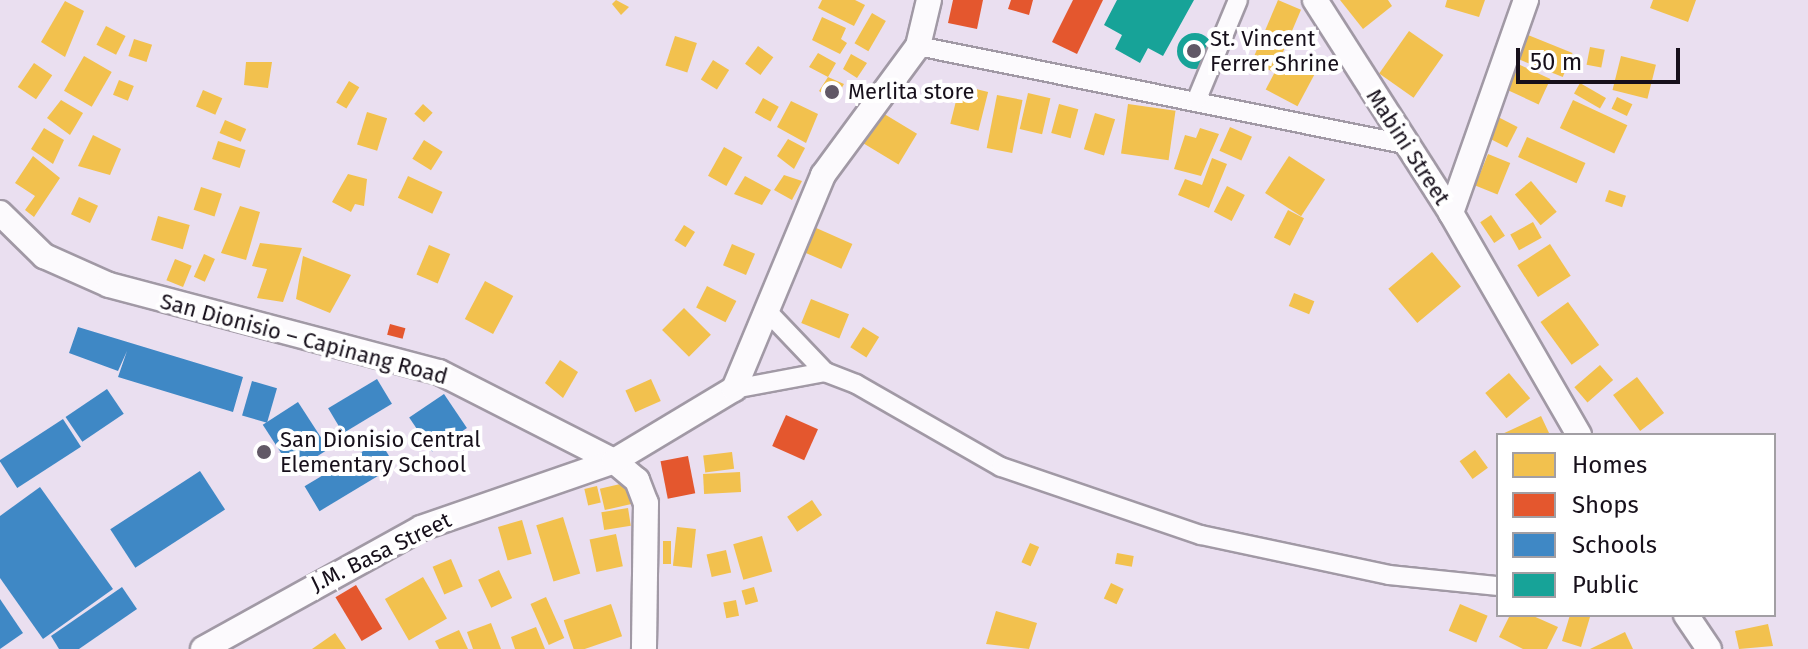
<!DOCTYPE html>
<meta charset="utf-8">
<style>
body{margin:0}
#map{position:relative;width:1808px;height:649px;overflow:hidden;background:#eadff0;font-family:"Fira Sans",sans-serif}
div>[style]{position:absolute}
.homes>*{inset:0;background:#f2c14e;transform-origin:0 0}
.shops>*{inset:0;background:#e4572e;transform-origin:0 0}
.schools>*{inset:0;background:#3f88c5;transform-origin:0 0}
.public>*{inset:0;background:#17a398}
.round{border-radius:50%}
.roads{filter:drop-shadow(2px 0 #a199a5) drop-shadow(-2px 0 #a199a5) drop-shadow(0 2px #a199a5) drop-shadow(0 -2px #a199a5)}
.street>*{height:18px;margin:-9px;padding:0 9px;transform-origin:9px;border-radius:9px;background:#fcfafd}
.secondary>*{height:24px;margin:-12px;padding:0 12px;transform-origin:12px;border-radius:12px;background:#fcfafd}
.dots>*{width:22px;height:22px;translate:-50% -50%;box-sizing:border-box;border:4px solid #fff;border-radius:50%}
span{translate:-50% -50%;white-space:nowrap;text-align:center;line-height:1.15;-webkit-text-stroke:8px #fff;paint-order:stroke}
.poi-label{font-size:22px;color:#17101b}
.left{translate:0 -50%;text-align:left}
.street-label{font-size:22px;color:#17101b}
.legend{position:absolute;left:1496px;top:433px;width:280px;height:184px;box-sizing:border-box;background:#fff;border:2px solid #a29fa4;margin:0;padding:10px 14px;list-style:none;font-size:24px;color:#17101b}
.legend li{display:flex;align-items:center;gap:16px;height:40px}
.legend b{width:40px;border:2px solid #a29fa4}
.scale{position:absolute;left:1516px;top:48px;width:164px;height:36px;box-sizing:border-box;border:4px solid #17101b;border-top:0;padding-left:10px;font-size:24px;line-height:28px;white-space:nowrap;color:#17101b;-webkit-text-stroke:6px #fff;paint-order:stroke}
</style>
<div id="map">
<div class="homes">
<div style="clip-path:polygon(616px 0,629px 7px,621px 15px,612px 4px)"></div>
<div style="clip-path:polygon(822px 0,855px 0,865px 5px,854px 26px,818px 8px)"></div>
<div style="left:1278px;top:0;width:25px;height:68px;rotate:23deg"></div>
<div style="clip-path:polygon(1340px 0,1388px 0,1392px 6px,1363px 29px)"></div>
<div style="clip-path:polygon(1447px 0,1485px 0,1479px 17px,1445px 7px)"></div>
<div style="clip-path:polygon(1653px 0,1696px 0,1688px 22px,1650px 8px)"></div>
<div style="clip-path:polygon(65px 1px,84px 11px,65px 57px,41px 42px)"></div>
<div style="left:872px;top:13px;width:16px;height:35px;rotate:30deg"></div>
<div style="clip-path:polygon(822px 17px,846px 28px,841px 39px,847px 43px,840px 54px,812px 40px)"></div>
<div style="left:106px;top:26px;width:22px;height:21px;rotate:27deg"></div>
<div style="left:1409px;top:31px;width:42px;height:52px;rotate:35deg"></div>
<div style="left:1528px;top:35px;width:48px;height:26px;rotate:22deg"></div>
<div style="left:675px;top:36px;width:23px;height:31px;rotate:18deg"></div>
<div style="left:134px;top:39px;width:19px;height:18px;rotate:18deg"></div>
<div style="left:758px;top:46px;width:19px;height:22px;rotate:36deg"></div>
<div style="left:1590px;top:47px;width:15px;height:18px;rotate:11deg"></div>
<div style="clip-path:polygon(818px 53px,836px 63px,828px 77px,844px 84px,834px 101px,819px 91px,828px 77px,809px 67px)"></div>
<div style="clip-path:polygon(851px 54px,867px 63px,857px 78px,843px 69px)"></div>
<div style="left:1284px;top:55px;width:36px;height:39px;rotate:28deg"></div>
<div style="left:84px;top:56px;width:32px;height:40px;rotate:30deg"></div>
<div style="left:1621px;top:56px;width:36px;height:35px;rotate:14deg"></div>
<div style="left:713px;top:60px;width:19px;height:23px;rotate:32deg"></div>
<div style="clip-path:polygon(246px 62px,272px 62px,268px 88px,244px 85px)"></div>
<div style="left:34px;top:63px;width:22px;height:29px;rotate:34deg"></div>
<div style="left:1516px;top:63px;width:38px;height:28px;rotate:25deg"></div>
<div style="left:119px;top:80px;width:16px;height:16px;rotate:22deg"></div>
<div style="left:349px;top:81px;width:12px;height:25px;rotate:31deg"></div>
<div style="left:1580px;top:83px;width:30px;height:12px;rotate:30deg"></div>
<div style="left:960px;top:85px;width:29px;height:40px;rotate:14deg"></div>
<div style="left:203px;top:90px;width:21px;height:18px;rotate:23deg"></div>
<div style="left:1028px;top:93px;width:23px;height:37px;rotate:13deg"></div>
<div style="left:997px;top:95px;width:26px;height:54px;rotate:11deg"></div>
<div style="left:1617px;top:97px;width:17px;height:13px;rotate:25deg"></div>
<div style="left:763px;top:98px;width:18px;height:17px;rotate:29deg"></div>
<div style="clip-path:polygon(61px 100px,83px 113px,70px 135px,47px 118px)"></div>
<div style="left:1573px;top:100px;width:60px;height:31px;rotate:25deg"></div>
<div style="clip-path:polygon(791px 101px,818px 114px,806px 143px,777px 127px)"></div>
<div style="left:423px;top:104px;width:13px;height:13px;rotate:42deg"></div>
<div style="left:1059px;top:104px;width:20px;height:30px;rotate:15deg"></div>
<div style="left:1128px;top:104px;width:48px;height:50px;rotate:8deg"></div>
<div style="left:367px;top:112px;width:21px;height:34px;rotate:17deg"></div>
<div style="left:881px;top:112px;width:42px;height:36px;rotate:31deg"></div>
<div style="left:1095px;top:113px;width:21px;height:38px;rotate:17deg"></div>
<div style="left:1498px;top:117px;width:22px;height:23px;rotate:27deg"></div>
<div style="left:225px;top:120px;width:23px;height:14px;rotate:23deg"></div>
<div style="left:1230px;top:127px;width:24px;height:26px;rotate:24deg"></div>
<div style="clip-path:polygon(44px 128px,64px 140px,53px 164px,31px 149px)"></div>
<div style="clip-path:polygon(1200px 128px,1219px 134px,1201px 176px,1174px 169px,1185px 135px,1196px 138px)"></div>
<div style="clip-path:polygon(93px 135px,121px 149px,110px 175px,78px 166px)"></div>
<div style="left:1527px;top:137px;width:64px;height:22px;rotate:24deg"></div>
<div style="clip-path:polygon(788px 139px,805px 148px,794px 169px,777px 156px)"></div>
<div style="left:424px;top:140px;width:22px;height:22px;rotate:32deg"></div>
<div style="left:218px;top:141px;width:29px;height:19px;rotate:18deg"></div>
<div style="left:724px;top:147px;width:21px;height:33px;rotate:29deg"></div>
<div style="left:1488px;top:154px;width:24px;height:34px;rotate:22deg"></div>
<div style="clip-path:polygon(33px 156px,60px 178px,34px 217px,25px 210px,35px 196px,15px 183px)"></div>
<div style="left:1289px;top:156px;width:43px;height:44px;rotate:33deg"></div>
<div style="clip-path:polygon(1212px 158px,1227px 164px,1209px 208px,1178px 195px,1185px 179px,1202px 185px)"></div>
<div style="clip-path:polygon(348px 174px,367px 179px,364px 206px,355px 204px,351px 212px,332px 202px)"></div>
<div style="clip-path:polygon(784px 175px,802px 181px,792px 200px,774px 190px)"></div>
<div style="left:408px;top:176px;width:38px;height:24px;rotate:25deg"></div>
<div style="clip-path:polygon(745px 176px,771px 190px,762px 205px,734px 194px)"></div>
<div style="left:1531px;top:181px;width:40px;height:21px;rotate:50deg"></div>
<div style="left:1227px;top:186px;width:20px;height:29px;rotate:27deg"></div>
<div style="left:201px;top:187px;width:22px;height:24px;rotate:18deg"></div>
<div style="left:1609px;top:190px;width:18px;height:12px;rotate:19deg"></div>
<div style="left:79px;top:197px;width:21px;height:19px;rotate:25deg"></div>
<div style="clip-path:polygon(240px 206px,260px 212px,246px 260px,221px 253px)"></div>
<div style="left:1288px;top:210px;width:18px;height:31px;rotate:27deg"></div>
<div style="left:1491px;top:215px;width:25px;height:13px;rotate:56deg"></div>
<div style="left:158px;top:216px;width:33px;height:25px;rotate:16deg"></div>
<div style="left:1533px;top:222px;width:18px;height:26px;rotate:61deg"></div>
<div style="left:684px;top:225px;width:13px;height:18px;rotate:32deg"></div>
<div style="left:814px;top:227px;width:42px;height:27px;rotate:24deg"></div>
<div style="clip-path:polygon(260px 243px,302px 248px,283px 302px,257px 298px,267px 269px,252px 266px)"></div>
<div style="left:732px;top:244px;width:25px;height:23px;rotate:23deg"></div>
<div style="left:1550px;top:244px;width:38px;height:39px;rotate:57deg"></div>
<div style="left:429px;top:245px;width:23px;height:32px;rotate:23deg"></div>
<div style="left:1432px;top:252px;width:45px;height:57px;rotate:50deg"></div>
<div style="left:204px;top:254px;width:12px;height:25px;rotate:24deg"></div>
<div style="clip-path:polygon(303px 256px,351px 275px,330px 313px,296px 299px)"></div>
<div style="left:175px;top:259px;width:18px;height:23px;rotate:22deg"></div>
<div style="left:485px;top:281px;width:32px;height:43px;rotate:28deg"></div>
<div style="left:707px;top:286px;width:33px;height:24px;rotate:27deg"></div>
<div style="left:1294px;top:293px;width:22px;height:14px;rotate:22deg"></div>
<div style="left:811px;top:299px;width:41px;height:26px;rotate:22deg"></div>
<div style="left:1568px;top:302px;width:53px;height:34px;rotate:54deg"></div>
<div style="left:684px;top:308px;width:38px;height:31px;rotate:45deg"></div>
<div style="left:863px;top:327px;width:19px;height:24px;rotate:32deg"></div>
<div style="clip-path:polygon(560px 360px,578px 372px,563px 398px,545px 383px)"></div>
<div style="left:1600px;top:365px;width:20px;height:34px;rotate:49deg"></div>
<div style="left:1509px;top:373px;width:33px;height:31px;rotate:50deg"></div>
<div style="left:1637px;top:377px;width:45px;height:30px;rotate:53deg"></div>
<div style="left:651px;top:379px;width:24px;height:28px;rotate:66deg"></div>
<div style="clip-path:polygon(1541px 416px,1550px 435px,1500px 435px)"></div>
<div style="left:1475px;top:450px;width:22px;height:19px;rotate:54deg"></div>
<div style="left:732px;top:452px;width:17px;height:29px;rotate:83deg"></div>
<div style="left:740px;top:472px;width:20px;height:37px;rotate:87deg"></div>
<div style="left:633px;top:481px;width:22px;height:34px;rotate:77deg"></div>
<div style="left:597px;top:486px;width:17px;height:13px;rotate:77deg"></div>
<div style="left:812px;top:500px;width:18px;height:30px;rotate:56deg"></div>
<div style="left:628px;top:508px;width:18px;height:27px;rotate:81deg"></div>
<div style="left:563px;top:517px;width:59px;height:28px;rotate:73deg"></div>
<div style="left:522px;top:520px;width:35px;height:25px;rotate:74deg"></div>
<div style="left:677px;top:527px;width:19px;height:39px;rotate:6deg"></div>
<div style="left:616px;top:534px;width:33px;height:27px;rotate:78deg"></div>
<div style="left:762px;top:536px;width:37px;height:30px;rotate:74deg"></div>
<div style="left:663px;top:541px;width:8px;height:23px"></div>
<div style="left:1030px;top:543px;width:10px;height:21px;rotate:24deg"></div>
<div style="left:726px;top:550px;width:23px;height:20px;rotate:77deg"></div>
<div style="left:1117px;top:553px;width:17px;height:11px;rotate:10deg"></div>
<div style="left:451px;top:559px;width:30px;height:20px;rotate:67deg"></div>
<div style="left:499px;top:570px;width:31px;height:23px;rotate:65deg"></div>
<div style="left:423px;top:577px;width:48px;height:44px;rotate:60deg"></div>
<div style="left:1111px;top:583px;width:14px;height:17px;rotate:25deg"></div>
<div style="left:754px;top:587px;width:15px;height:13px;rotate:74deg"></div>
<div style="left:546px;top:597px;width:45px;height:17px;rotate:66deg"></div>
<div style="left:736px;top:600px;width:16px;height:13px;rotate:79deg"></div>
<div style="left:611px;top:604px;width:34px;height:50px;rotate:71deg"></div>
<div style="left:1460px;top:604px;width:30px;height:29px;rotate:23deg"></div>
<div style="clip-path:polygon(996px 611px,1037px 623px,1029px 649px,986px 644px)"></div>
<div style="clip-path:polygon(1510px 615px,1531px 615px,1558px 627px,1547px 649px,1523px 649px,1499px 637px)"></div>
<div style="clip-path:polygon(1570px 615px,1590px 617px,1581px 647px,1562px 641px)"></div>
<div style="clip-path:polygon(491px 623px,501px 649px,473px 649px,467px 632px)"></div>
<div style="clip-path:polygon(1768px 624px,1773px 646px,1739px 649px,1735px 631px)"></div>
<div style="clip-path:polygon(536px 627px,545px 649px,515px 649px,511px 637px)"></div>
<div style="clip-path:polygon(459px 630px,468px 649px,439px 649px,435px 641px)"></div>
<div style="clip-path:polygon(1625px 632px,1633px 649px,1590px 649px)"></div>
<div style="clip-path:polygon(335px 633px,346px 649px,312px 649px)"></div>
</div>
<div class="shops">
<div style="clip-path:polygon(953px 0,983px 0,977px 29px,948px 23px)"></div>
<div style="clip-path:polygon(1011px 0,1033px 0,1029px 15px,1008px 9px)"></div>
<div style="clip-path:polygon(1073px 0,1103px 0,1077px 54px,1052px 42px)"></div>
<div style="left:390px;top:324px;width:16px;height:11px;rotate:15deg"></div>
<div style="left:786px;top:415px;width:35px;height:34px;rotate:24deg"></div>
<div style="left:688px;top:456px;width:38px;height:28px;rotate:79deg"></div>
<div style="left:356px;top:585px;width:51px;height:24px;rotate:59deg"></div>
</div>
<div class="schools">
<div style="clip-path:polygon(78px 327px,243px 377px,233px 412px,118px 377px,127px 351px,118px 371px,69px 353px)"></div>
<div style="left:377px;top:379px;width:29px;height:57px;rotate:59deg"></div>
<div style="left:252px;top:381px;width:26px;height:36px;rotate:16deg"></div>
<div style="left:107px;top:389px;width:30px;height:50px;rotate:56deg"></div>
<div style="left:444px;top:394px;width:41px;height:42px;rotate:56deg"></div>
<div style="left:298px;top:402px;width:56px;height:42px;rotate:57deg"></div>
<div style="left:63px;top:419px;width:33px;height:76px;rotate:57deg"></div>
<div style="left:380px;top:441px;width:29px;height:88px;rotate:59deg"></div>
<div style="left:200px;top:471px;width:46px;height:107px;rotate:57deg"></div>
<div style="clip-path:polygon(40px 487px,113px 589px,43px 639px,0 578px,0 516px)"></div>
<div style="clip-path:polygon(122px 587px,137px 609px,79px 649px,59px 649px,51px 636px)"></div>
<div style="clip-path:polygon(0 599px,23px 633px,0 649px)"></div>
</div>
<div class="public">
<div style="clip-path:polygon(1117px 0,1194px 0,1163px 56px,1148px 48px,1140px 63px,1115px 49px,1122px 35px,1104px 25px)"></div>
<div class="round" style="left:1177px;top:33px;width:36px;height:36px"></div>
</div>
<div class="roads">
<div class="street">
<div style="left:918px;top:46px;width:498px;rotate:11.4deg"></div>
<div style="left:1197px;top:99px;width:107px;rotate:-67.5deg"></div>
<div style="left:766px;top:310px;width:86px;rotate:46.4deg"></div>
<div style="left:734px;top:389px;width:93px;rotate:-10.6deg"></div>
<div style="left:825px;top:372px;width:33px;rotate:21deg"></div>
<div style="left:856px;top:384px;width:167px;rotate:29.8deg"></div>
<div style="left:1001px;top:467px;width:211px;rotate:18.8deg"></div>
<div style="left:1201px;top:535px;width:192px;rotate:12deg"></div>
<div style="left:1389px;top:575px;width:110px;rotate:5.8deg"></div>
</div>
<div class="secondary">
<div style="left:1315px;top:0;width:253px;rotate:57.4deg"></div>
<div style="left:1451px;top:213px;width:256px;rotate:60deg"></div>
<div style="left:0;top:213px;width:62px;rotate:44.3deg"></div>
<div style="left:44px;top:256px;width:71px;rotate:24deg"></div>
<div style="left:109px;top:285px;width:341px;rotate:14.8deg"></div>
<div style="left:439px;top:372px;width:196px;rotate:27deg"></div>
<div style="left:614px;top:461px;width:30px;rotate:40deg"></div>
<div style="left:637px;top:480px;width:25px;rotate:69deg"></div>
<div style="left:646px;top:503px;width:146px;rotate:90.8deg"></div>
<div style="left:1451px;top:213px;width:226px;rotate:-70.6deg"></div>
<div style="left:1686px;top:615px;width:41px;rotate:55.9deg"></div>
<div style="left:203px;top:649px;width:249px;rotate:-29deg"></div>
<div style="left:421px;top:528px;width:204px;rotate:-19.1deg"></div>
<div style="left:614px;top:461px;width:140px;rotate:-31deg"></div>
<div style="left:734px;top:389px;width:232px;rotate:-67.4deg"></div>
<div style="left:823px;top:175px;width:160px;rotate:-53.6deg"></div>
<div style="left:918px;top:46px;width:47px;rotate:-76.6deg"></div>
</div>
</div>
<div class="dots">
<div style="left:1194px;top:51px;background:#615866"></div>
<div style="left:832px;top:92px;background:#615866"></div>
<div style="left:264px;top:452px;background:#615866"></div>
</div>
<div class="poi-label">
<span class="left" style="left:1210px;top:51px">St. Vincent<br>Ferrer Shrine</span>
<span class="left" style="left:848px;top:92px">Merlita store</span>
<span class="left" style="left:280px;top:452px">San Dionisio Central<br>Elementary School</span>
</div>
<div class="street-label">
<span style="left:1408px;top:147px;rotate:57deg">Mabini Street</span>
<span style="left:304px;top:339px;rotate:15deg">San Dionisio – Capinang Road</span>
<span style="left:381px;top:552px;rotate:-26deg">J.M. Basa Street</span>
</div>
<ul class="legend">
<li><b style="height:22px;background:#f2c14e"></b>Homes</li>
<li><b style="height:22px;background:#e4572e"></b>Shops</li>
<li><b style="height:22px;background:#3f88c5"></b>Schools</li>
<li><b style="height:22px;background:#17a398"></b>Public</li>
</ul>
<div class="scale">50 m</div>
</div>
